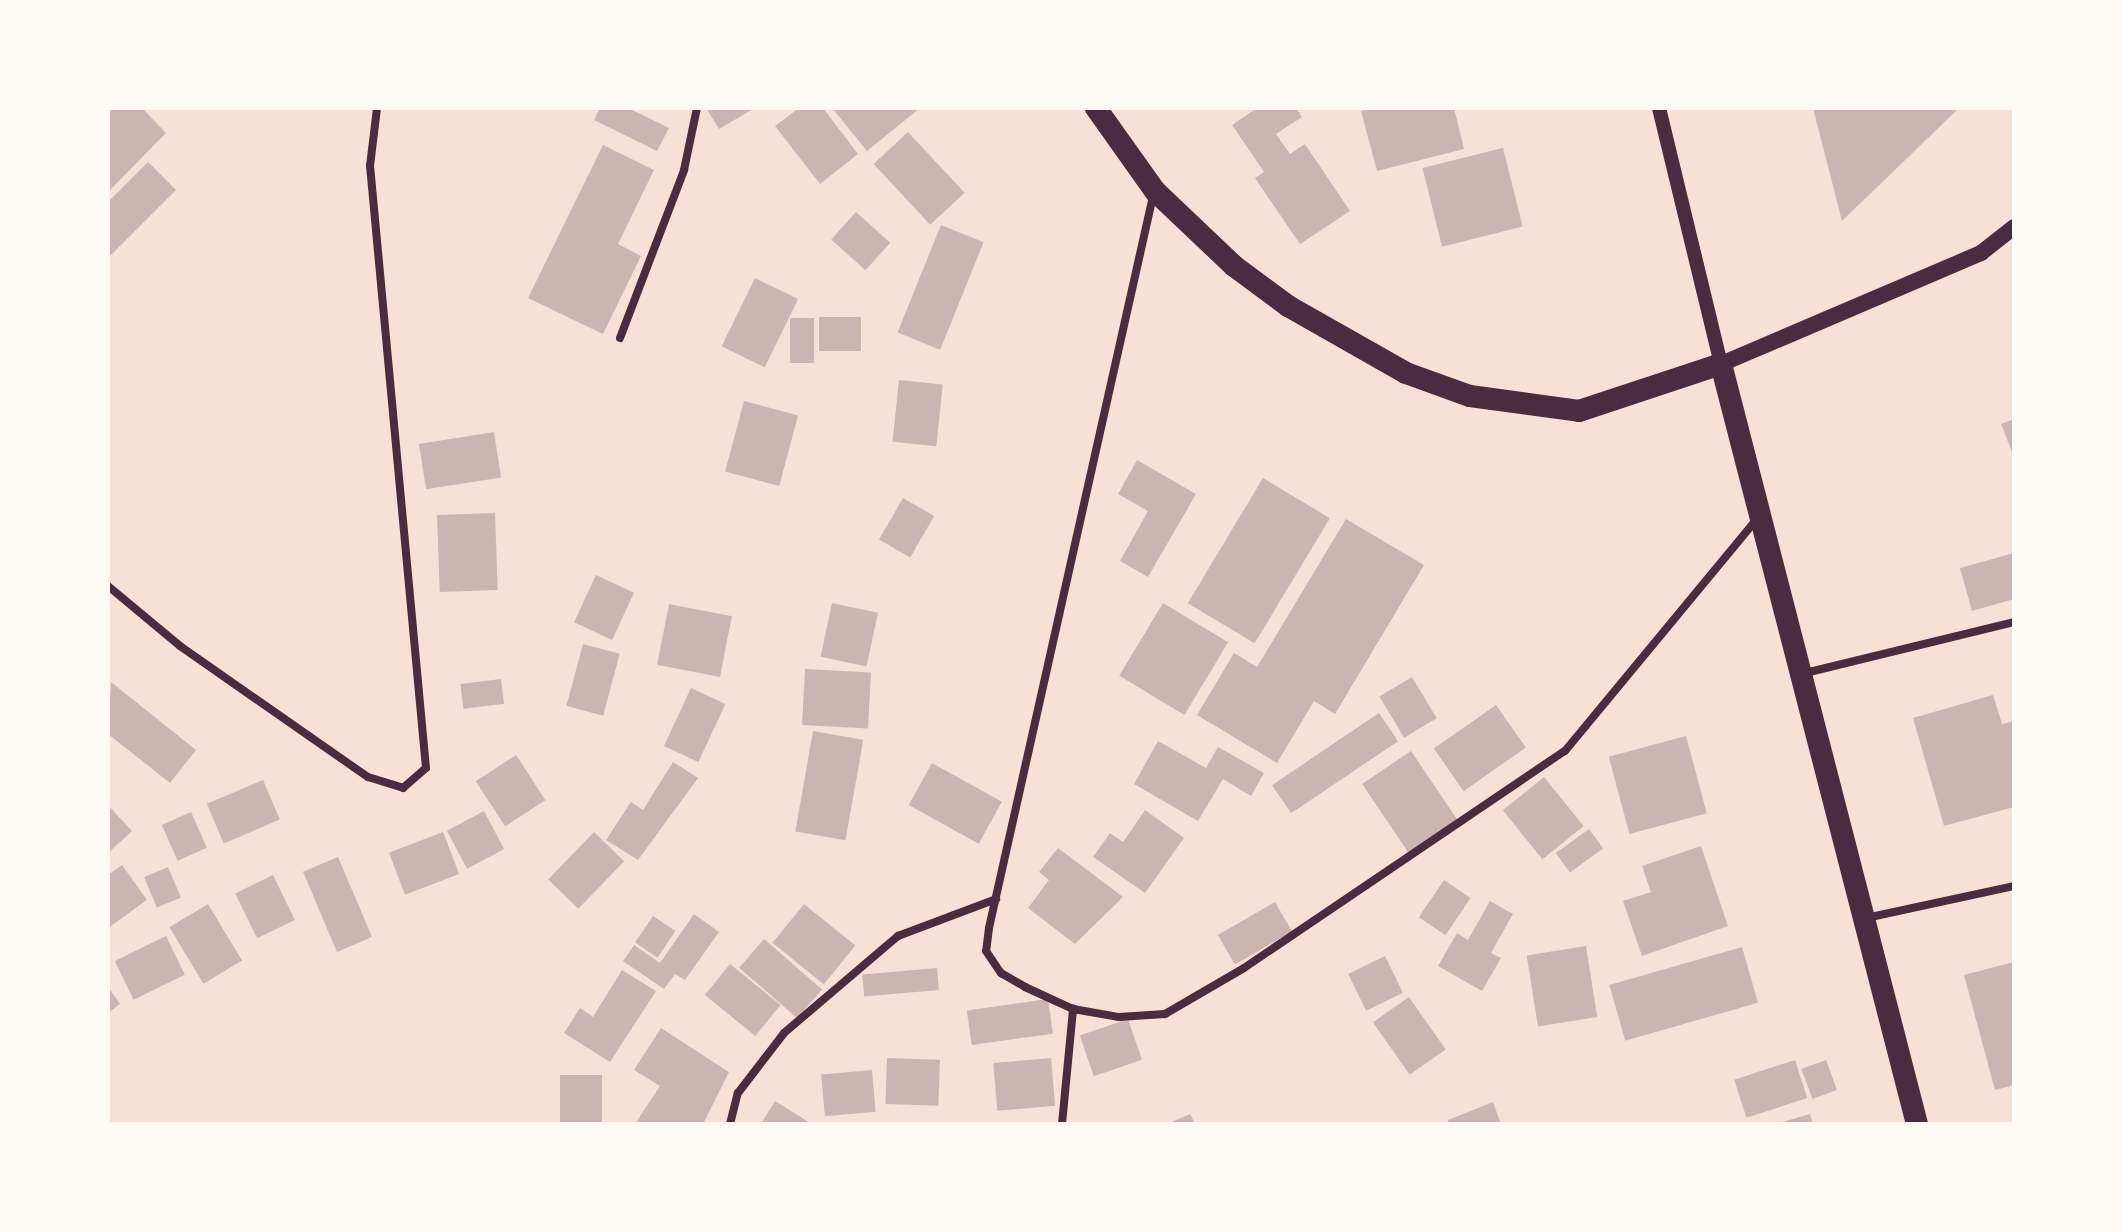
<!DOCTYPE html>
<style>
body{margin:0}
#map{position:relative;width:2122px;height:1232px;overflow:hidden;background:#f7e1d7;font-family:"DejaVu Sans",sans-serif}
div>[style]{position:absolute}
.building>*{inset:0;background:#ccb4b1;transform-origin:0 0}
.minor>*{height:8px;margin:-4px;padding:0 4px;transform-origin:4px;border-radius:4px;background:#4a2c40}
.tertiary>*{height:14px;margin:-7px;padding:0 7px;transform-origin:7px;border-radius:7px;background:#4a2c40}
.secondary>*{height:16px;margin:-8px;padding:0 8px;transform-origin:8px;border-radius:8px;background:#4a2c40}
.trunk>*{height:22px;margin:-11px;padding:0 11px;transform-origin:11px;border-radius:11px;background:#4a2c40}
span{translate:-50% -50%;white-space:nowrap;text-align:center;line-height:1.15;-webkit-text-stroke:6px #fffaf5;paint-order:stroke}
.frame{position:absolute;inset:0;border:110px solid #fffaf5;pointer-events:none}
</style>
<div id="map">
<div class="building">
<div style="clip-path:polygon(108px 108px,142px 108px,166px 133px,108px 192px)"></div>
<div style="clip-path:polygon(600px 108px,628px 108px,669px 128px,657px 151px,594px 120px)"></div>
<div style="clip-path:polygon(706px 108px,755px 108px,719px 129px)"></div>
<div style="clip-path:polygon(799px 108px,823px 108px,858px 154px,820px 184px,775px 126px)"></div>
<div style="clip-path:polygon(832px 108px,920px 108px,867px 151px)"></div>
<div style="clip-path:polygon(1257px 108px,1296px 108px,1302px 117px,1276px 134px,1290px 154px,1305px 144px,1350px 211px,1300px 244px,1255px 178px,1264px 172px,1232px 125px)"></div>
<div style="clip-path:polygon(1372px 108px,1454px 108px,1464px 149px,1377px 171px,1361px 111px)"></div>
<div style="clip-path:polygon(1813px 108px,1959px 108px,1842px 221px)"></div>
<div style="left:908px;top:132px;width:83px;height:47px;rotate:47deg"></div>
<div style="clip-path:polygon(603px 145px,654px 170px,618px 244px,641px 256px,603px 334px,528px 298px)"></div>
<div style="left:1503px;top:148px;width:81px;height:83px;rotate:76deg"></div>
<div style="clip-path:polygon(148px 162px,176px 190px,108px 258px,108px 202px)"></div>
<div style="left:856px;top:212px;width:46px;height:37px;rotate:42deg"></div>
<div style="left:941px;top:225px;width:46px;height:116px;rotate:22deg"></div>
<div style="left:755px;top:278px;width:48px;height:76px;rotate:26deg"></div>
<div style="left:819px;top:317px;width:42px;height:34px"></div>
<div style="left:790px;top:318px;width:24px;height:45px"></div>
<div style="left:899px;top:380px;width:44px;height:62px;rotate:6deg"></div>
<div style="left:744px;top:401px;width:56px;height:73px;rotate:15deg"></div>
<div style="clip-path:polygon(2014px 419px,2014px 457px,2001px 424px)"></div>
<div style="left:494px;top:432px;width:46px;height:76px;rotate:81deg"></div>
<div style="clip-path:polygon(1137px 460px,1196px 494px,1148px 577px,1120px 561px,1148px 511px,1118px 494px)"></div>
<div style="left:1263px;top:478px;width:78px;height:146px;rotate:31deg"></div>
<div style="left:903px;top:498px;width:36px;height:48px;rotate:30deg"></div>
<div style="left:495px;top:513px;width:77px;height:58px;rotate:88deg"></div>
<div style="clip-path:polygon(1346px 519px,1424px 565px,1335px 714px,1314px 701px,1277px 763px,1197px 715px,1234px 653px,1257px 667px)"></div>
<div style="clip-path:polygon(2014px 553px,2014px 599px,1972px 611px,1960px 568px)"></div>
<div style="left:596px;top:575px;width:42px;height:52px;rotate:25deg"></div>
<div style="left:832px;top:603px;width:47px;height:55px;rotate:12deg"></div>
<div style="left:1163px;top:603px;width:76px;height:85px;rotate:31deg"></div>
<div style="left:669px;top:604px;width:64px;height:62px;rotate:11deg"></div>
<div style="left:583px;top:644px;width:38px;height:64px;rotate:15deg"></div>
<div style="left:805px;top:669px;width:66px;height:56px;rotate:3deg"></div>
<div style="left:1412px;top:677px;width:48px;height:38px;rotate:59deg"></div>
<div style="left:501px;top:679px;width:25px;height:41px;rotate:83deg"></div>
<div style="clip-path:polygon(111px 682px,196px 750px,170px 783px,108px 734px)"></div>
<div style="left:691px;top:688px;width:38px;height:64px;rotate:25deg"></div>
<div style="clip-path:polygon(1993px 695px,2002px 724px,2014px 721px,2014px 807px,1944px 826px,1913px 718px)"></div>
<div style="left:1496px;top:705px;width:52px;height:76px;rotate:55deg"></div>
<div style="left:1379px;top:713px;width:34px;height:129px;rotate:56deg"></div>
<div style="left:813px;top:731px;width:51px;height:102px;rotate:10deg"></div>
<div style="left:1686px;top:736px;width:80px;height:80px;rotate:75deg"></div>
<div style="clip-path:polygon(1158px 741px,1206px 768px,1218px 747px,1264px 773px,1251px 796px,1223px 779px,1198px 821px,1134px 784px)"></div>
<div style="left:1411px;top:751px;width:85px;height:59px;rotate:56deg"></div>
<div style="left:516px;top:755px;width:54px;height:48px;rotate:57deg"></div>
<div style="clip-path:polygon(673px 762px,698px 778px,638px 860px,606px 840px,631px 802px,643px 810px)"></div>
<div style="left:932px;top:763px;width:80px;height:48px;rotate:29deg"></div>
<div style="left:1544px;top:777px;width:63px;height:53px;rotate:51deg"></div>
<div style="left:263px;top:780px;width:43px;height:61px;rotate:67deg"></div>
<div style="clip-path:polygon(108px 805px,132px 831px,108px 853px)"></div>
<div style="clip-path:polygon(1145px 810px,1184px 838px,1145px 893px,1093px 857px,1110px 833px,1123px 842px)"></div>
<div style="left:484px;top:811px;width:43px;height:42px;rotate:62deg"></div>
<div style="left:191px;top:812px;width:39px;height:32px;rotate:66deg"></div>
<div style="left:1589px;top:829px;width:24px;height:41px;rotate:54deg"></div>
<div style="left:443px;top:832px;width:45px;height:58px;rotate:69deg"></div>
<div style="left:594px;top:832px;width:42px;height:66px;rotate:44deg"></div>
<div style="clip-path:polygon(1701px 846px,1728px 926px,1642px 956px,1623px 901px,1651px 892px,1642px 866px)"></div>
<div style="clip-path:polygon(1058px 848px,1123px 897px,1075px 944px,1028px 908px,1049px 880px,1039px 872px)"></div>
<div style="left:338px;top:857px;width:87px;height:38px;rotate:67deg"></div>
<div style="clip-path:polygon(122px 865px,147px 900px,108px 928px,108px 875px)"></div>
<div style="left:168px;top:867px;width:33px;height:26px;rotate:67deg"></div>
<div style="left:273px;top:875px;width:50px;height:42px;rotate:64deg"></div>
<div style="left:1444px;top:880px;width:32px;height:45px;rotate:34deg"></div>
<div style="clip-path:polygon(1490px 901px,1513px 914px,1491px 953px,1501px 958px,1482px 991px,1438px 966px,1457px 933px,1468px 940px)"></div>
<div style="left:1275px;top:902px;width:34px;height:66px;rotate:60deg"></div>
<div style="left:208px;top:904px;width:66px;height:45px;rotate:59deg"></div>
<div style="left:804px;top:904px;width:66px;height:50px;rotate:39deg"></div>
<div style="clip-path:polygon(694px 914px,719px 932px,685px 980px,675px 974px,664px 989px,623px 961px,634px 945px,660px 963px)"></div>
<div style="left:653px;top:916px;width:27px;height:32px;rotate:34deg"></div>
<div style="left:166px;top:936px;width:43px;height:57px;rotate:64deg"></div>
<div style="left:764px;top:939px;width:77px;height:38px;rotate:41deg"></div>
<div style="left:1586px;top:946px;width:72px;height:60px;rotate:81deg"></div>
<div style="left:1742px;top:947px;width:58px;height:138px;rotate:74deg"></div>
<div style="left:1385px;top:956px;width:41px;height:41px;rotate:64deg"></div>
<div style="clip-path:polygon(2014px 962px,2014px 1085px,1995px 1090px,1964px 975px)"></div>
<div style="left:730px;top:964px;width:65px;height:40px;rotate:39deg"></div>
<div style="left:937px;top:968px;width:22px;height:75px;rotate:85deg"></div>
<div style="clip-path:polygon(622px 970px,656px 991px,610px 1062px,564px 1033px,580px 1008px,593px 1017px)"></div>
<div style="clip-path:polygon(108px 987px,120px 1004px,108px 1013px)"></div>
<div style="left:1409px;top:997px;width:64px;height:44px;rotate:55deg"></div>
<div style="left:1048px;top:999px;width:35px;height:82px;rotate:82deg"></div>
<div style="left:1128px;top:1019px;width:43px;height:51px;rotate:71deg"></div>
<div style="clip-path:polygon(661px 1028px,729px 1072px,703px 1124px,635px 1124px,660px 1086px,634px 1070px)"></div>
<div style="left:887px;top:1058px;width:53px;height:46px;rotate:2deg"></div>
<div style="left:1051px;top:1058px;width:48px;height:58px;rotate:85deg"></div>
<div style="left:1795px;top:1060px;width:40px;height:64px;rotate:72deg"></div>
<div style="left:1826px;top:1060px;width:32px;height:26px;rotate:70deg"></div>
<div style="left:872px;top:1070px;width:42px;height:51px;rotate:85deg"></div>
<div style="left:560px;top:1075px;width:42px;height:49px"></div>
<div style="clip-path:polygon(775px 1101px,812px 1124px,761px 1124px)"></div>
<div style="clip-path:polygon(1493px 1102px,1501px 1124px,1449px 1124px,1448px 1120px)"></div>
<div style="clip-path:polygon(1190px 1114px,1195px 1124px,1168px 1124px,1174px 1121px)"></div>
<div style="clip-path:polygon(1810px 1114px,1813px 1124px,1779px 1124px,1779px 1123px)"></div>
</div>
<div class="minor">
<div style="left:1153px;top:196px;width:750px;rotate:102.63deg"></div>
<div style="left:989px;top:928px;width:23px;rotate:97deg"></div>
<div style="left:986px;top:951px;width:27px;rotate:56deg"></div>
<div style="left:1001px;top:973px;width:28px;rotate:30deg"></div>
<div style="left:1025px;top:987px;width:53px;rotate:24.6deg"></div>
<div style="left:1073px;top:1009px;width:47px;rotate:9.9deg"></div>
<div style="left:1119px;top:1017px;width:46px;rotate:-3.7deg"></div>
<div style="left:1165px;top:1014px;width:91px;rotate:-30.2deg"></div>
<div style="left:1244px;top:968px;width:387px;rotate:-34.1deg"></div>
<div style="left:1565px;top:751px;width:303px;rotate:-50.4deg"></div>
<div style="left:620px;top:338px;width:180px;rotate:-69.1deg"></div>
<div style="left:684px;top:170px;width:63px;rotate:-78.2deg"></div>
<div style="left:108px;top:586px;width:94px;rotate:39.8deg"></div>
<div style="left:180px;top:646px;width:229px;rotate:34.9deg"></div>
<div style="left:368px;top:777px;width:37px;rotate:17deg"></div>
<div style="left:403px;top:788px;width:30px;rotate:-41deg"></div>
<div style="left:426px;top:768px;width:605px;rotate:-95.31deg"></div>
<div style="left:370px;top:166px;width:58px;rotate:-83.1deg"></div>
<div style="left:1801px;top:674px;width:219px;rotate:-13.7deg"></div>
<div style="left:1866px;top:918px;width:151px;rotate:-12.2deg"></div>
<div style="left:730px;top:1124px;width:32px;rotate:-76deg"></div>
<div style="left:738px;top:1093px;width:76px;rotate:-52.5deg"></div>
<div style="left:784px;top:1033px;width:150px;rotate:-40.4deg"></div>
<div style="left:898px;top:936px;width:105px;rotate:-20.7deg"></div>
<div style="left:1062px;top:1124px;width:116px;rotate:-84.5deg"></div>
</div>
<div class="tertiary">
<div style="left:1659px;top:108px;width:263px;rotate:76.4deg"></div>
</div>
<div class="secondary">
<div style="left:1721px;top:364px;width:283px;rotate:-23.1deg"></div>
<div style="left:1981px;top:253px;width:42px;rotate:-38.2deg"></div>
</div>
<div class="trunk">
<div style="left:1096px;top:108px;width:102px;rotate:54.6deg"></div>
<div style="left:1155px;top:191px;width:109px;rotate:43.5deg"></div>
<div style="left:1234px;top:266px;width:67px;rotate:36.5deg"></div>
<div style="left:1288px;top:306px;width:136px;rotate:29.6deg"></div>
<div style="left:1406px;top:373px;width:68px;rotate:19.8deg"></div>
<div style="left:1470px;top:396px;width:110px;rotate:7.8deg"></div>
<div style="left:1579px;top:411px;width:150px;rotate:-18.3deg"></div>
<div style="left:1721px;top:364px;width:785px;rotate:75.54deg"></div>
</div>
<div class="frame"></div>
</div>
